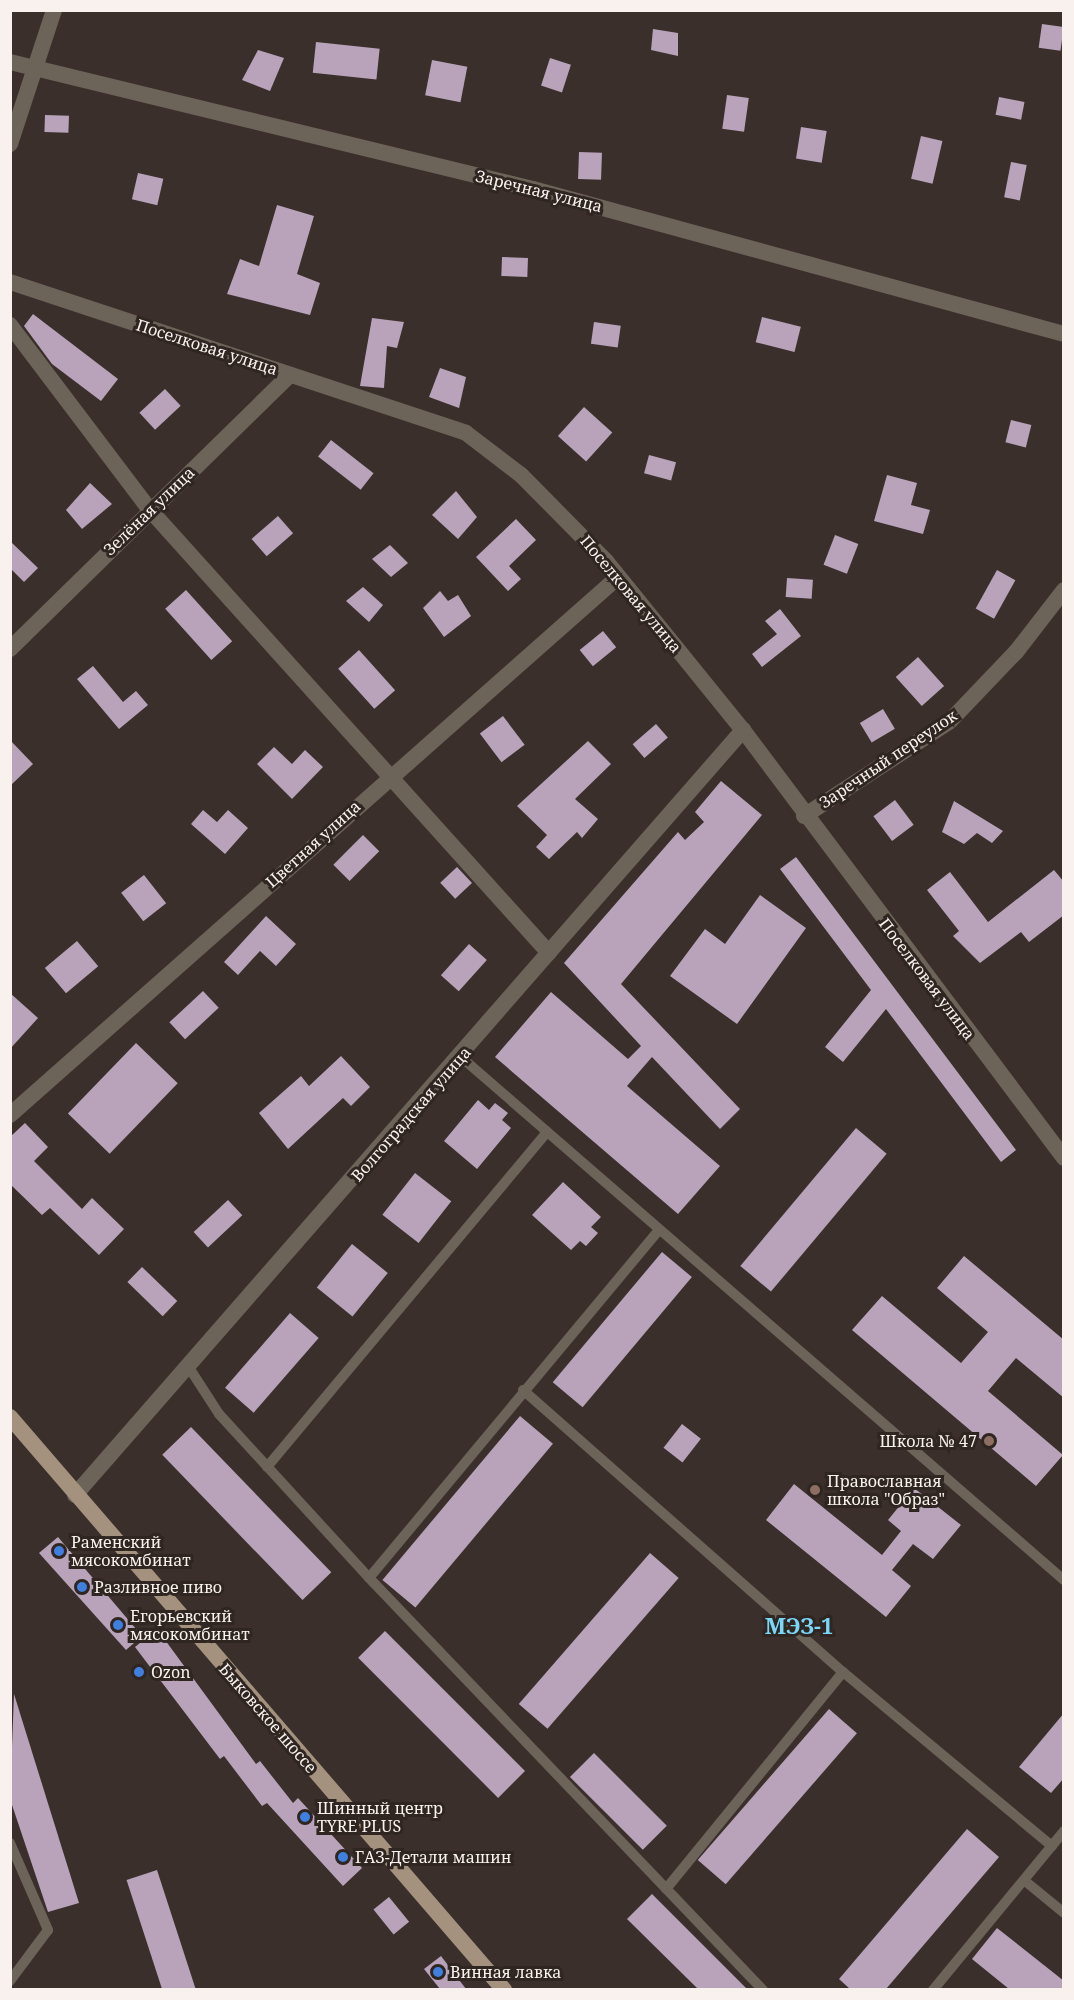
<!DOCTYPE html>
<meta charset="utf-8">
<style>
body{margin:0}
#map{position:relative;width:1074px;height:2000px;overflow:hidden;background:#3a2f2b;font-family:"Noto Serif",serif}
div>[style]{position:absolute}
.building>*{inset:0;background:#b8a3ba;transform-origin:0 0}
.service>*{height:10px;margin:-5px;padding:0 5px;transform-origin:5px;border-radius:5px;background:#6c6359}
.minor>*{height:16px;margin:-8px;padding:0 8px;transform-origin:8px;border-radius:8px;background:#6c6359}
.primary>*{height:16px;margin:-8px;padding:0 8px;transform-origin:8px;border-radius:8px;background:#a4927f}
.dots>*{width:16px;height:16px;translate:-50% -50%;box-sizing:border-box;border:3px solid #302621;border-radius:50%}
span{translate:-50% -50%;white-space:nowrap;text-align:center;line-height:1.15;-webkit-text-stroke:6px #302621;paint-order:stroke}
.street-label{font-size:16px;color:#f8f1ee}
.poi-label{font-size:16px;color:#f8f1ee}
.right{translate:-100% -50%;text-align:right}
.left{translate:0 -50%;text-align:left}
.district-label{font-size:22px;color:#79d8f8;font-weight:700}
.frame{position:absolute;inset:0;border:12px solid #f8f1ee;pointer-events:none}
</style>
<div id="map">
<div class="building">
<div style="left:1042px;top:24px;width:22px;height:24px;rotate:8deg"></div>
<div style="clip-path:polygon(653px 29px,678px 33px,678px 56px,651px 50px)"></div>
<div style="left:316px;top:42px;width:64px;height:31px;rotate:6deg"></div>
<div style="clip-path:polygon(258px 50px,284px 58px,270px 91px,242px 80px)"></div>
<div style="left:550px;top:58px;width:22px;height:29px;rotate:18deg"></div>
<div style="left:432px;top:60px;width:36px;height:36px;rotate:11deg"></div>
<div style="left:727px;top:95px;width:22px;height:34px;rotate:8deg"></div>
<div style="left:999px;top:97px;width:26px;height:18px;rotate:11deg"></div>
<div style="left:45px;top:115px;width:24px;height:17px;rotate:2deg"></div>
<div style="left:801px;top:127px;width:26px;height:32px;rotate:9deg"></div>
<div style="left:921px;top:136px;width:22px;height:44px;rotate:13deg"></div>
<div style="left:579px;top:152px;width:23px;height:27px;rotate:2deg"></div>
<div style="left:1011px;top:162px;width:16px;height:36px;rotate:11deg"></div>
<div style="left:138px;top:173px;width:26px;height:27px;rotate:13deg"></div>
<div style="clip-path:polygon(277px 205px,314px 216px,297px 274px,320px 283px,310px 315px,227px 294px,240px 259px,259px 266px)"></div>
<div style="left:502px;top:257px;width:26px;height:19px;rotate:2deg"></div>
<div style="clip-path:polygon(33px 314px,118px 379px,101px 401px,52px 364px,24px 326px)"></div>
<div style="left:762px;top:317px;width:40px;height:26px;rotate:14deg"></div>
<div style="clip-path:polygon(372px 318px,404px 322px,397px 348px,387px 346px,384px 388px,360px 386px)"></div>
<div style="left:594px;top:322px;width:27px;height:22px;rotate:8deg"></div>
<div style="clip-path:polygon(440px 368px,466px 377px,459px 408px,429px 397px)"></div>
<div style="left:165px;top:389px;width:23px;height:35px;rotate:47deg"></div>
<div style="left:584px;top:407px;width:38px;height:39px;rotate:42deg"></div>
<div style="left:1011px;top:420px;width:21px;height:23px;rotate:14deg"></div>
<div style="left:331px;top:440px;width:54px;height:21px;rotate:38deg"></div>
<div style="left:649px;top:455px;width:28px;height:19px;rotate:15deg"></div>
<div style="clip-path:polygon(887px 475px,917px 483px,911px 505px,930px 510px,923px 534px,874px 521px)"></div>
<div style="clip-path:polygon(90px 483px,112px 504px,82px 529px,66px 510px)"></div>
<div style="clip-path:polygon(456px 491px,477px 517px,458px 539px,432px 515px)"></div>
<div style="left:278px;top:516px;width:23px;height:35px;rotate:49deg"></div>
<div style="clip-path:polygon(516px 519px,536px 540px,509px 566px,521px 579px,508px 591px,476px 557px)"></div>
<div style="left:835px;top:535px;width:25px;height:32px;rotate:21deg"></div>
<div style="clip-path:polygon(10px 541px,38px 568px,24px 582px,10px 568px)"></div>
<div style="clip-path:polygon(390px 545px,408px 563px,391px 577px,372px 559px)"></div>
<div style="left:997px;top:570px;width:21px;height:44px;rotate:29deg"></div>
<div style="left:787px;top:578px;width:26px;height:19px;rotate:4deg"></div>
<div style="clip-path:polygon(363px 587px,383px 605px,369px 622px,346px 601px)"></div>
<div style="left:186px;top:590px;width:69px;height:28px;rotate:48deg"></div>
<div style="clip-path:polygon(440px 591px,448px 601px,458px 595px,471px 616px,444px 637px,423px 608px)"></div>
<div style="clip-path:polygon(780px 609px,801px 636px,762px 667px,752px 654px,777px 634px,765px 621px)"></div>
<div style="left:603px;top:631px;width:21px;height:30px;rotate:51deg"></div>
<div style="left:359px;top:650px;width:54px;height:28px;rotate:48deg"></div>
<div style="left:918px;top:657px;width:39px;height:30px;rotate:48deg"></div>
<div style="clip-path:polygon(93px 666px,123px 702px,136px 691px,148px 705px,119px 729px,77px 679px)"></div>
<div style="left:883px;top:709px;width:23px;height:27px;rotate:59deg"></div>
<div style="left:503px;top:716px;width:36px;height:29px;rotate:53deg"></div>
<div style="left:656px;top:724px;width:18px;height:31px;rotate:49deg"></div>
<div style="clip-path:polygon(10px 740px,33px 764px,10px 786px)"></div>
<div style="clip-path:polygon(588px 741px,611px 764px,575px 799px,598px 819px,582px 838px,577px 832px,549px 859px,536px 847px,547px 835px,517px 806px)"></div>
<div style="clip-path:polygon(274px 747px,292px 764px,305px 750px,323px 767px,292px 799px,257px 764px)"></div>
<div style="clip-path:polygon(721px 781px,762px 815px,621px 984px,740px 1109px,720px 1129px,652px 1057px,627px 1086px,720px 1166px,678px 1214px,495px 1057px,551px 992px,628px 1059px,641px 1046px,564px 963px,678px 832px,685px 840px,704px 822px,695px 812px)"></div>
<div style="left:895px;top:800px;width:31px;height:27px;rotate:53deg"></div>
<div style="clip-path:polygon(954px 801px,1003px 831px,992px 843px,977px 833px,964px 844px,942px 832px)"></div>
<div style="clip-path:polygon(203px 810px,217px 822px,228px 810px,248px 828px,225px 854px,191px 824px)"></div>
<div style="left:363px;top:835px;width:23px;height:42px;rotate:45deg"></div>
<div style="clip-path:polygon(796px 857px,1016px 1150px,1001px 1162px,886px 1009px,843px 1062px,825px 1047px,871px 990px,780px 869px)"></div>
<div style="left:457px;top:867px;width:22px;height:23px;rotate:47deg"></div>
<div style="clip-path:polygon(1054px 870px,1064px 882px,1064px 915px,1029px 942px,1021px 932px,980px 963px,953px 936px,959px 931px,927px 890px,950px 872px,988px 922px)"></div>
<div style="left:144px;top:875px;width:36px;height:29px;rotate:52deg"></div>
<div style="clip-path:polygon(760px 895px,806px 928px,737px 1024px,670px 976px,705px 929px,725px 944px)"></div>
<div style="clip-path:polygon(266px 916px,296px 944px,276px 966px,260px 951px,238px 975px,224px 962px)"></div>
<div style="left:77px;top:941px;width:33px;height:42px;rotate:50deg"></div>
<div style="left:469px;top:944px;width:24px;height:42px;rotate:42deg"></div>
<div style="left:203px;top:991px;width:23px;height:46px;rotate:47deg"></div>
<div style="clip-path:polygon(10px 993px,38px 1018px,10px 1049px)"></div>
<div style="left:136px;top:1043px;width:58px;height:98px;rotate:44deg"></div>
<div style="clip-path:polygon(341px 1056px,370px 1087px,351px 1106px,343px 1098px,288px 1149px,259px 1113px,301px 1076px,309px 1086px)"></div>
<div style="clip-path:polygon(478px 1100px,489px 1110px,495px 1103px,508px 1113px,502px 1120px,511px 1128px,477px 1169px,444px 1141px)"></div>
<div style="clip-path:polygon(25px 1123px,48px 1147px,34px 1161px,82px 1209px,92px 1198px,124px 1229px,99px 1255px,50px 1208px,42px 1215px,10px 1184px,10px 1137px)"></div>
<div style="left:856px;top:1128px;width:40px;height:180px;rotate:40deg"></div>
<div style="left:415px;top:1173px;width:46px;height:53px;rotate:38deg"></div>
<div style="clip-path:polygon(563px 1182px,601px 1217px,591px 1227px,598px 1233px,586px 1246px,580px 1241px,571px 1250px,532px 1215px)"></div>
<div style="left:228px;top:1200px;width:21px;height:47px;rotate:47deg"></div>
<div style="left:352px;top:1244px;width:46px;height:56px;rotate:39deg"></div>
<div style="left:662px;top:1252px;width:39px;height:170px;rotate:40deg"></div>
<div style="clip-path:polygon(964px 1256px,1064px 1340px,1064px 1398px,1016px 1358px,988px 1391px,1063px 1455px,1036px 1486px,852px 1330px,882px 1296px,961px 1363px,988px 1332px,937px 1288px)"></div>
<div style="left:142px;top:1267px;width:49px;height:21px;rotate:44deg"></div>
<div style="left:290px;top:1313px;width:38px;height:99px;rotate:41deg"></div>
<div style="left:520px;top:1416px;width:43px;height:214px;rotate:40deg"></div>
<div style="left:682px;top:1424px;width:24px;height:30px;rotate:38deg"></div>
<div style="left:191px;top:1427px;width:202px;height:40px;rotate:46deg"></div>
<div style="clip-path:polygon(794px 1484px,882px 1555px,901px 1531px,888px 1520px,914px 1488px,961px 1525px,933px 1559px,913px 1544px,892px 1570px,911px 1586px,886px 1617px,766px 1520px)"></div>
<div style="clip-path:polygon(58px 1537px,142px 1636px,126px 1650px,39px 1553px)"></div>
<div style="left:650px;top:1553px;width:38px;height:200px;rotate:41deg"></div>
<div style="clip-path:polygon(157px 1629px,256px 1764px,260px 1761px,293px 1803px,298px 1798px,362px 1868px,343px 1886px,267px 1803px,262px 1806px,224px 1756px,220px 1759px,135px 1647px)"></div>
<div style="left:385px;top:1631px;width:198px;height:38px;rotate:45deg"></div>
<div style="clip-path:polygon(14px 1694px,79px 1903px,48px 1912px,10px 1799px)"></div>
<div style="left:829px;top:1709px;width:37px;height:200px;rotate:41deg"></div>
<div style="clip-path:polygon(1064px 1713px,1064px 1778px,1051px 1793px,1019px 1767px)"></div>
<div style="left:594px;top:1753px;width:103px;height:34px;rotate:45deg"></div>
<div style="clip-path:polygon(967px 1829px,999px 1857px,886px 1989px,850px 1989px,839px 1979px)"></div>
<div style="left:157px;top:1870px;width:125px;height:32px;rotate:72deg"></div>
<div style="clip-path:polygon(652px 1894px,747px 1989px,698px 1989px,627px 1919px)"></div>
<div style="left:389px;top:1897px;width:32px;height:20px;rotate:51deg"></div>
<div style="clip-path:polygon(997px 1928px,1064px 1981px,1064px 1989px,1009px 1989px,972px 1959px)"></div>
<div style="clip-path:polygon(441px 1956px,466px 1989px,440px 1989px,424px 1969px)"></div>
</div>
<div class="service">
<div style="left:461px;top:1057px;width:798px;rotate:40.94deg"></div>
<div style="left:188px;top:1366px;width:57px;rotate:57.1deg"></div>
<div style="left:219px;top:1414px;width:229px;rotate:47.5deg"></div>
<div style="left:374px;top:1583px;width:563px;rotate:46.3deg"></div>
<div style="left:523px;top:1390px;width:427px;rotate:41.4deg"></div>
<div style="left:843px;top:1672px;width:272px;rotate:39.8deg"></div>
<div style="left:267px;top:1467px;width:437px;rotate:-50.1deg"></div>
<div style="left:369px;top:1578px;width:452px;rotate:-50.2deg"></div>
<div style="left:10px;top:1843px;width:95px;rotate:66.4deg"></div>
<div style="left:48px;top:1930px;width:64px;rotate:126.7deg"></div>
<div style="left:1025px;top:1881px;width:50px;rotate:39.4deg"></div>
<div style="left:666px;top:1889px;width:280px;rotate:-50.8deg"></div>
<div style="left:933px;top:1990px;width:206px;rotate:-50.5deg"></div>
</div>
<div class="minor">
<div style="left:10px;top:62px;width:538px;rotate:13.65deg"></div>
<div style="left:533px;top:189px;width:550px;rotate:15.27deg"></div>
<div style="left:10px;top:144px;width:141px;rotate:-71.8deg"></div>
<div style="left:10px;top:282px;width:480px;rotate:18.3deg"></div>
<div style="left:466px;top:433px;width:69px;rotate:37.4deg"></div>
<div style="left:521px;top:475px;width:121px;rotate:45.3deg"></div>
<div style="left:606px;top:561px;width:218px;rotate:51deg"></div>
<div style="left:743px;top:730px;width:535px;rotate:53.13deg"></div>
<div style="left:10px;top:325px;width:232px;rotate:52.9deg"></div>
<div style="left:150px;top:510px;width:596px;rotate:47.99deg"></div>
<div style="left:10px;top:649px;width:392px;rotate:-44.4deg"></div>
<div style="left:804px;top:816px;width:173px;rotate:-33deg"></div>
<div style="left:949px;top:722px;width:97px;rotate:-46.3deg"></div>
<div style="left:1016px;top:652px;width:78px;rotate:-52.3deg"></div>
<div style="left:10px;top:1115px;width:812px;rotate:-41.5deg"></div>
<div style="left:75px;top:1495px;width:1016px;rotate:-48.87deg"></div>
</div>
<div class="primary">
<div style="left:10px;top:1417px;width:757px;rotate:49.23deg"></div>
</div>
<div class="dots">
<div style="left:989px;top:1441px;background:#8d6e63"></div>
<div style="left:815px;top:1490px;background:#8d6e63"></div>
<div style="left:59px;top:1551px;background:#3f7fe0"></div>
<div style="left:82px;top:1587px;background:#3f7fe0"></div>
<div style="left:118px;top:1625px;background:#3f7fe0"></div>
<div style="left:139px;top:1672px;background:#3f7fe0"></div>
<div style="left:305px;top:1817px;background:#3f7fe0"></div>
<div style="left:343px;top:1857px;background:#3f7fe0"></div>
<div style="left:438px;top:1972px;background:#3f7fe0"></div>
</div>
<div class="street-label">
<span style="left:539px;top:191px;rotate:14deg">Заречная улица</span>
<span style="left:207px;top:347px;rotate:18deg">Поселковая улица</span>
<span style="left:149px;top:511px;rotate:-44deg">Зелёная улица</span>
<span style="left:631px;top:594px;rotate:50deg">Поселковая улица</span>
<span style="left:888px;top:759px;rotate:-34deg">Заречный переулок</span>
<span style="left:313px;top:844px;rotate:-42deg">Цветная улица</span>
<span style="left:927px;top:979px;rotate:53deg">Поселковая улица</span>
<span style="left:411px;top:1114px;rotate:-49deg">Волгоградская улица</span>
<span style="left:268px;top:1718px;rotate:49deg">Быковское шоссе</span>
</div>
<div class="poi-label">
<span class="right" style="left:977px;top:1441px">Школа № 47</span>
<span class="left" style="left:827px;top:1490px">Православная<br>школа "Образ"</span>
<span class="left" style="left:71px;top:1551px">Раменский<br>мясокомбинат</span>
<span class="left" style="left:94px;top:1587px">Разливное пиво</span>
<span class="left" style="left:130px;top:1625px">Егорьевский<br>мясокомбинат</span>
<span class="left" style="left:151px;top:1672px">Ozon</span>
<span class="left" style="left:317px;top:1817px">Шинный центр<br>TYRE PLUS</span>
<span class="left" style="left:355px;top:1857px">ГАЗ-Детали машин</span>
<span class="left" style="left:450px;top:1972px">Винная лавка</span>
</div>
<div class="district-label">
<span style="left:799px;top:1626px">МЭЗ-1</span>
</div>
<div class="frame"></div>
</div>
